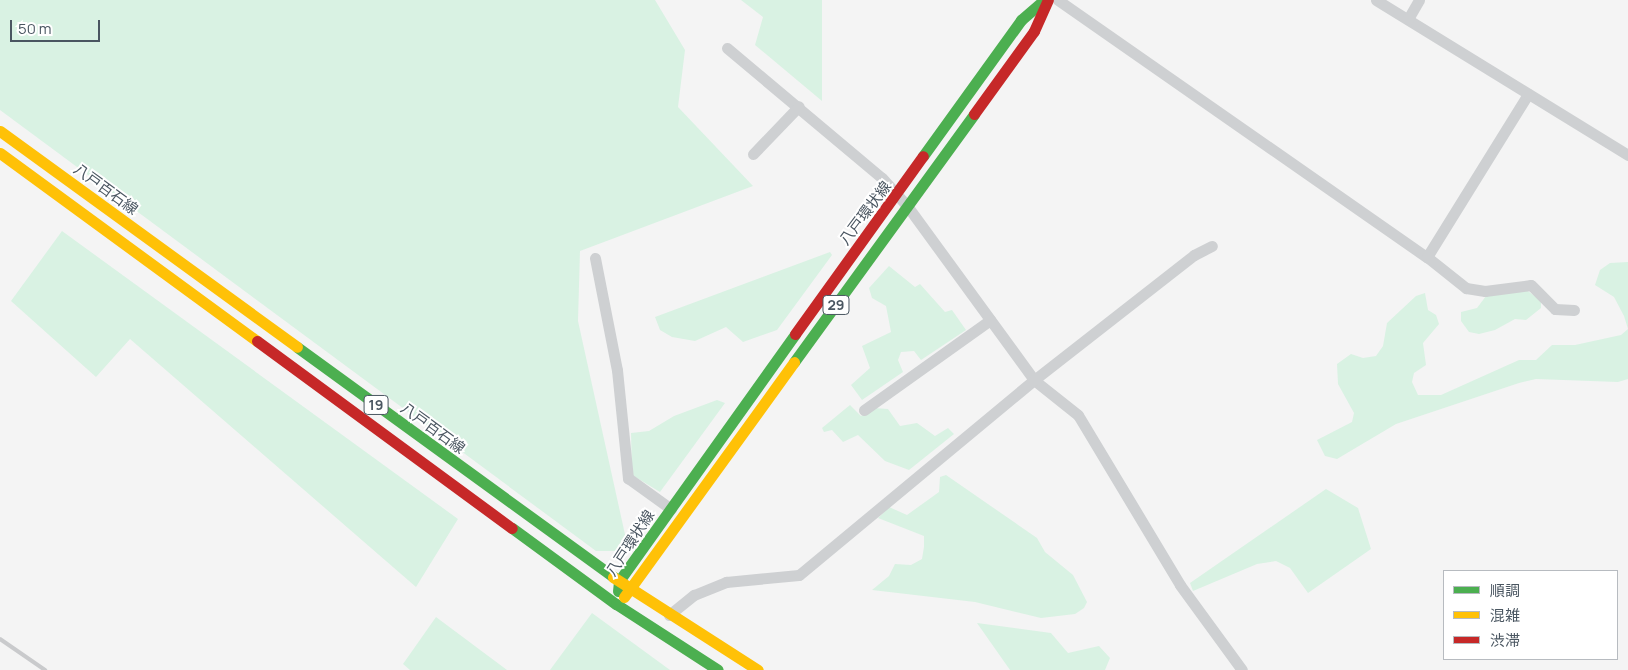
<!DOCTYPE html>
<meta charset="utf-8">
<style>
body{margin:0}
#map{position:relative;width:1628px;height:670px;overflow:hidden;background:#f4f4f4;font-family:Manrope,"Noto Sans JP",sans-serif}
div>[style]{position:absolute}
.green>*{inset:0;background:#d9f2e3}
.street>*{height:11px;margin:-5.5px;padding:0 5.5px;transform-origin:5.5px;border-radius:5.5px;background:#ced0d2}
.fast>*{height:11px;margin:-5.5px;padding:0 5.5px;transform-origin:5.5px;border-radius:5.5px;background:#4caf50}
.slow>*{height:11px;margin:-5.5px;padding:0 5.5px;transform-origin:5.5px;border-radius:5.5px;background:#ffc107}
.jam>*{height:11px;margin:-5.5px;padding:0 5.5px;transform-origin:5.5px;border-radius:5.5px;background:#c62828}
.rail>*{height:4px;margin:-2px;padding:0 2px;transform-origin:2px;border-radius:2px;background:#c9cacc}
span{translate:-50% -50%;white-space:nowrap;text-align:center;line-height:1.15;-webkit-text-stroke:4px #fff;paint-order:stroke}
.shield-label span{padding:1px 4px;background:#fff;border:1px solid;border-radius:4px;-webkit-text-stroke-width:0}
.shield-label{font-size:14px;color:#4a5661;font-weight:700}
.street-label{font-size:15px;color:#4a5661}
.legend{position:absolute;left:1443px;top:570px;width:175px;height:90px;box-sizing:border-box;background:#fff;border:1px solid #b7bbc0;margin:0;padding:6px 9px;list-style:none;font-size:15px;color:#4a5661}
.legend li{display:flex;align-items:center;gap:10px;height:25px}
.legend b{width:25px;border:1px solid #b7bbc0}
.scale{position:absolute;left:10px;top:20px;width:90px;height:22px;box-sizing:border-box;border:2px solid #4a5661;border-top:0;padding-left:6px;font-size:15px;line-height:18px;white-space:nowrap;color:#4a5661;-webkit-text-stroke:4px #fff;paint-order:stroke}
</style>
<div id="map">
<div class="green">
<div style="clip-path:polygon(0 0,655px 0,685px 50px,678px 107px,753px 186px,580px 251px,578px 321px,626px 539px,617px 551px,596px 551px,0 110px)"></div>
<div style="clip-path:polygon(741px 0,822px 0,822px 101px,755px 45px,763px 17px)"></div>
<div style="clip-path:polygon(62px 231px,458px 519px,416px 587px,130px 339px,96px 377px,11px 301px)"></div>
<div style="clip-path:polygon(830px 252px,832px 255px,777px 330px,743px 342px,726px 327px,695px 341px,672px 337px,660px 330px,655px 317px)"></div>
<div style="clip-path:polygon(1628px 262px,1628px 379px,1618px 382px,1536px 379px,1519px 383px,1396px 424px,1337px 459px,1325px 456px,1317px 440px,1352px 422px,1354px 413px,1338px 384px,1337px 364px,1351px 354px,1363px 358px,1376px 356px,1383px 346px,1387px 323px,1416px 296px,1425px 293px,1428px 310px,1436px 315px,1439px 324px,1423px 343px,1426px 365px,1414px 373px,1412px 382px,1418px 395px,1441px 395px,1519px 360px,1536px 360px,1552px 345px,1575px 345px,1621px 335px,1628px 329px,1624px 316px,1614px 297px,1595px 285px,1600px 270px,1610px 263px)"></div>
<div style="clip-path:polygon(889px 266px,915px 287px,920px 284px,945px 312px,952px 310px,966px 330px,921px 360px,914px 351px,901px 352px,898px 360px,903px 372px,862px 400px,851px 385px,870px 368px,862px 346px,891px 332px,886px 306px,872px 298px,869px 288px)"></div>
<div style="clip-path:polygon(1524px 288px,1541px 301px,1541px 308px,1526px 320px,1515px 319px,1495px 330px,1479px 334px,1469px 332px,1461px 321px,1461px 312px,1477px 308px,1486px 296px)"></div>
<div style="clip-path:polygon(717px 400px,725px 403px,660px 492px,632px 475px,631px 433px,649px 431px,674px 416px)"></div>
<div style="clip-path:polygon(850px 405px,861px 416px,874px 408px,888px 409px,900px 426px,917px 423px,935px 436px,948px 428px,954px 434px,909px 470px,885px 461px,858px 435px,843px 442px,832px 430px,824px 432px,822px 428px)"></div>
<div style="clip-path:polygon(946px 475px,1037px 538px,1045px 552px,1073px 575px,1087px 602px,1084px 608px,1075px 614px,1041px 618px,975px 602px,872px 590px,889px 576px,895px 564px,911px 565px,922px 559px,924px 547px,924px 536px,878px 518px,889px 507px,907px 515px,939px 492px,940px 477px)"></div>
<div style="clip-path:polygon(1326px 489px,1358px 508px,1371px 549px,1308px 593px,1290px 568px,1276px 561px,1257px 564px,1193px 591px,1190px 583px)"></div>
<div style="clip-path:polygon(592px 613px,670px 670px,550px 670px)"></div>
<div style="clip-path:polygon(436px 617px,507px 670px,410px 670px,403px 664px)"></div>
<div style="clip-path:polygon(977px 623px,1051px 633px,1068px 653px,1099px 646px,1110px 658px,1105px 670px,1010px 670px)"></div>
</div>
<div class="street">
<div style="left:1058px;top:0;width:450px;rotate:34.9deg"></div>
<div style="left:1427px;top:257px;width:192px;rotate:-58.2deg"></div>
<div style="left:1376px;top:0;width:296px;rotate:31.6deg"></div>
<div style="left:1408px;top:19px;width:22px;rotate:-60deg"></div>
<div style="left:727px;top:48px;width:202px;rotate:40deg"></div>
<div style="left:882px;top:178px;width:39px;rotate:48deg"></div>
<div style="left:908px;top:207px;width:214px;rotate:53.9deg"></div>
<div style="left:1034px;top:380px;width:56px;rotate:38.5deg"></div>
<div style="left:1078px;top:415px;width:198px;rotate:59deg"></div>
<div style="left:1180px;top:585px;width:105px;rotate:53.9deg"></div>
<div style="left:753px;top:154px;width:66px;rotate:-46.2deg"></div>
<div style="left:1427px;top:257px;width:50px;rotate:38.5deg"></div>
<div style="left:1466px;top:288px;width:19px;rotate:9deg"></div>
<div style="left:1485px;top:291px;width:46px;rotate:-7.4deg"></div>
<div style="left:1531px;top:285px;width:34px;rotate:45deg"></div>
<div style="left:1555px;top:309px;width:19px;rotate:3deg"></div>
<div style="left:595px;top:258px;width:114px;rotate:78.9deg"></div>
<div style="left:617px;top:370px;width:109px;rotate:84.2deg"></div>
<div style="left:628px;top:478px;width:53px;rotate:35.8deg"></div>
<div style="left:864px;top:410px;width:155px;rotate:-35.5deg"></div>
<div style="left:669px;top:615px;width:32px;rotate:-39deg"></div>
<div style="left:694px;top:595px;width:35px;rotate:-22deg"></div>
<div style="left:726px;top:582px;width:73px;rotate:-5.5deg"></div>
<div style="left:799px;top:575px;width:305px;rotate:-39.7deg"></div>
<div style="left:1034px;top:380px;width:203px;rotate:-38deg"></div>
<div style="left:1194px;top:255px;width:20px;rotate:-27deg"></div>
</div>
<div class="fast">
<div style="left:923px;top:156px;width:168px;rotate:-54.2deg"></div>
<div style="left:1021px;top:20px;width:30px;rotate:-41deg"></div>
<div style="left:297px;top:347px;width:391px;rotate:36deg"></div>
<div style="left:794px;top:362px;width:306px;rotate:-54deg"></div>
<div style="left:512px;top:528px;width:129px;rotate:36.2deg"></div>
<div style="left:616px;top:604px;width:121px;rotate:32.9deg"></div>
<div style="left:618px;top:591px;width:10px;rotate:-84deg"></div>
<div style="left:619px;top:581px;width:303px;rotate:-54.5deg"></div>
</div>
<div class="slow">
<div style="left:0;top:131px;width:367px;rotate:36deg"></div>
<div style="left:0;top:153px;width:318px;rotate:36.2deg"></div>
<div style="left:613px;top:577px;width:172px;rotate:32.7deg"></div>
<div style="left:624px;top:597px;width:290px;rotate:-54.1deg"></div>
</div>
<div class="jam">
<div style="left:974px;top:114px;width:102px;rotate:-54.1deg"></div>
<div style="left:1034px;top:31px;width:34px;rotate:-66deg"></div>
<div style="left:795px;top:334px;width:219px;rotate:-54.3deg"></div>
<div style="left:257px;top:341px;width:316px;rotate:36.3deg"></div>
</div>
<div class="rail">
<div style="left:0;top:639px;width:55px;rotate:34.6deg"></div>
</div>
<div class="shield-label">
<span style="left:836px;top:305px">29</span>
<span style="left:376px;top:405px">19</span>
</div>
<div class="street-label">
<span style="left:106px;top:189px;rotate:36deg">八戸百石線</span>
<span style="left:865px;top:213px;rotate:-53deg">八戸環状線</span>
<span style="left:433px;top:428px;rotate:36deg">八戸百石線</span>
<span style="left:630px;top:543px;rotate:-57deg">八戸環状線</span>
</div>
<ul class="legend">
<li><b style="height:6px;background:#4caf50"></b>順調</li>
<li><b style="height:6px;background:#ffc107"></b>混雑</li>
<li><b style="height:6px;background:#c62828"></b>渋滞</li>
</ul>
<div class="scale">50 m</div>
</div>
